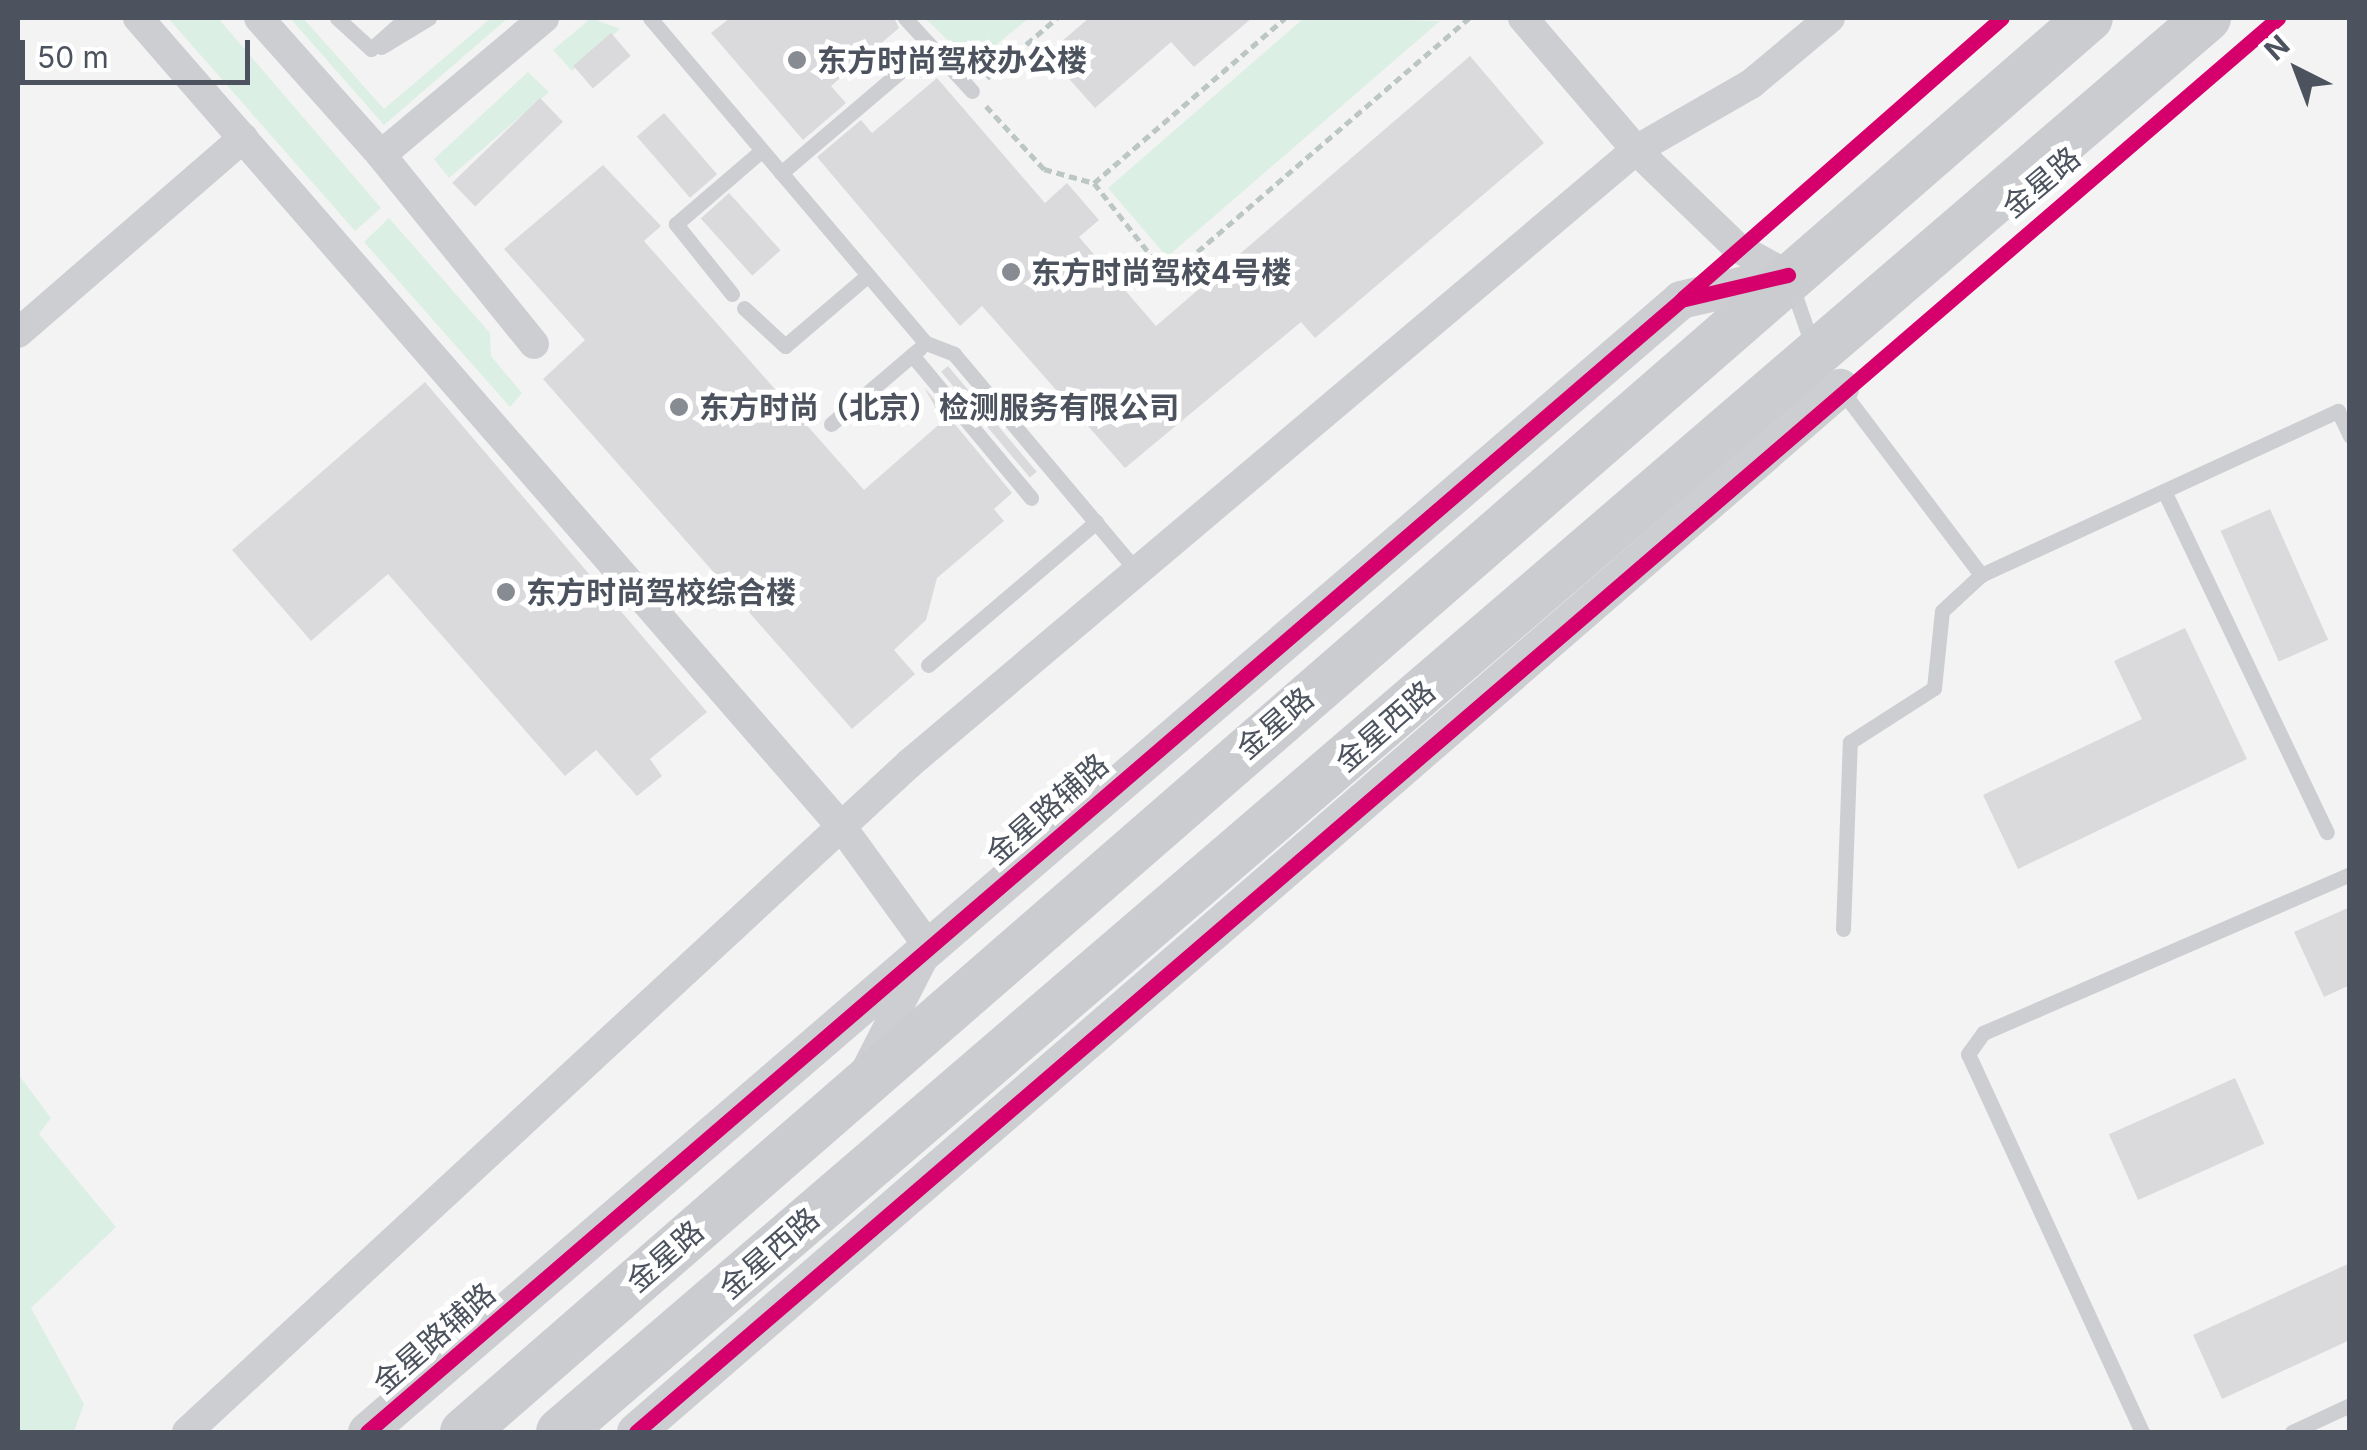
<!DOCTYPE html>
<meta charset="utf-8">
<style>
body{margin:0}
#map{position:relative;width:2367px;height:1450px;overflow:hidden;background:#f4f3f3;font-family:Inter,"Noto Sans SC",sans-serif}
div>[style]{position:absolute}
.green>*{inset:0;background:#dbefe5}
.building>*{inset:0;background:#dadadc;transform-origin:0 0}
.path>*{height:5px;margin-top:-2.5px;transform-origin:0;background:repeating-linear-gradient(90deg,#bcc6c4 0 8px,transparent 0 13px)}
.service>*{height:15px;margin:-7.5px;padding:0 7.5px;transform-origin:7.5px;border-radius:7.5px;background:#cdced1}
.minor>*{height:30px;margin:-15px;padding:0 15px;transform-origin:15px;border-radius:15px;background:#cdced1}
.tertiary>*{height:38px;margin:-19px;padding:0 19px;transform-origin:19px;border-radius:19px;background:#cdced1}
.primary>*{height:48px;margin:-24px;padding:0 24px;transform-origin:24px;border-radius:24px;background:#cacccf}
.cycleway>*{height:15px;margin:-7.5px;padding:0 7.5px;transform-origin:7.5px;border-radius:7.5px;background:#d6006c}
.dots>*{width:28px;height:28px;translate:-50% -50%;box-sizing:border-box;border:5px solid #fff;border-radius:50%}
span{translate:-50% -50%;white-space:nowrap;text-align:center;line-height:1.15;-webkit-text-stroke:10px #fff;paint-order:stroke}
.poi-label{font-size:30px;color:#4c535e;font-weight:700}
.left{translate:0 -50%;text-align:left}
.street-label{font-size:30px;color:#4c535e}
.frame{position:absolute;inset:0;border:20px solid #4c535e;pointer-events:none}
.north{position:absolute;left:2247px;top:20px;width:100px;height:100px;-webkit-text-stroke:8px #fff;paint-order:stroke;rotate:318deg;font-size:28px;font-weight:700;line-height:40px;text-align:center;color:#4c535e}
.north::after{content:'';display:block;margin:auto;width:35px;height:45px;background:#4c535e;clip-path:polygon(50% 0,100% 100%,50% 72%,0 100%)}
.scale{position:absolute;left:20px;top:40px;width:230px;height:45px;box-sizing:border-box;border:5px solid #4c535e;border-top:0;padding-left:12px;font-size:30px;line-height:35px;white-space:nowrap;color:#4c535e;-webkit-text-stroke:8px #fff;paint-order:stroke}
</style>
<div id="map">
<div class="green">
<div style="clip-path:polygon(168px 18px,218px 18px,381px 208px,355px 231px)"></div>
<div style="clip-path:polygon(290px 18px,303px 18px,384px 109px,491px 18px,508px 18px,384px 125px)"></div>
<div style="clip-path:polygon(591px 18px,620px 29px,572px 71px,553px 50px)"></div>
<div style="clip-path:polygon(925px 18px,1029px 18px,972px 64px)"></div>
<div style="clip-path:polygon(1304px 18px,1440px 21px,1167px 257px,1108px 188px)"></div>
<div style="clip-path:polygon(528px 72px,549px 92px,449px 178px,434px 159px)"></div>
<div style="clip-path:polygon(389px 218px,490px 333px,491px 356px,522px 393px,510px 407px,364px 242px)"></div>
<div style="clip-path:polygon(18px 1074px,51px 1118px,39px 1134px,116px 1227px,31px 1308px,84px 1404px,74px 1432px,18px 1432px)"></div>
</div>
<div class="building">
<div style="clip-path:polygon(730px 18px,894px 18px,899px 28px,831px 86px,846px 103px,803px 140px,711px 33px)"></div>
<div style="clip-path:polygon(1089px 18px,1252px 18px,1194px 67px,1171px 42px,1095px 108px,1047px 54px)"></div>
<div style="left:611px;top:33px;width:30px;height:50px;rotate:49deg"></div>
<div style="clip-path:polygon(1470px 56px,1544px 143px,1315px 338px,1301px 322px,1125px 468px,982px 306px,960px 326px,817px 157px,861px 120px,872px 133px,937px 78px,1045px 203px,1067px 183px,1099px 220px,1079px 237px,1156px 326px)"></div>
<div style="left:540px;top:98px;width:33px;height:122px;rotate:46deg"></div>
<div style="left:664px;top:113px;width:81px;height:36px;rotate:49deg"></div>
<div style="clip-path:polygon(603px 165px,661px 226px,644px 241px,864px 490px,943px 421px,924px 387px,1012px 493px,994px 509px,1004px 521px,937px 578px,926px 620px,894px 650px,915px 674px,852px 729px,543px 379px,585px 340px,504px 249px)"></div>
<div style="left:729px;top:193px;width:77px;height:38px;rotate:48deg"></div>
<div style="left:948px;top:366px;width:138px;height:9px;rotate:50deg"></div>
<div style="clip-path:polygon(425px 382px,707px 712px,650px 759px,662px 776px,637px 796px,596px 750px,565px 776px,388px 574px,311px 641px,232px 550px)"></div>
<div style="left:2270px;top:509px;width:143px;height:54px;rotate:66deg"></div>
<div style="clip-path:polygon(2185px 628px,2247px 759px,2018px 869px,1983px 795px,2142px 719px,2114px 661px)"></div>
<div style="clip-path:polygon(2350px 907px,2350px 985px,2324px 997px,2294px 932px)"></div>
<div style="left:2235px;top:1078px;width:72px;height:138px;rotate:66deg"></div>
<div style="clip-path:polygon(2350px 1263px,2350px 1340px,2222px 1399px,2193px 1335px)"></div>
</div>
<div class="path">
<div style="left:987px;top:78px;width:92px;rotate:-40.6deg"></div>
<div style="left:986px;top:106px;width:86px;rotate:47.4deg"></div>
<div style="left:1044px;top:169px;width:52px;rotate:15.6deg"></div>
<div style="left:1094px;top:183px;width:120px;rotate:51.8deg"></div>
<div style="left:1168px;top:277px;width:397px;rotate:-40.7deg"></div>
<div style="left:1094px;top:183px;width:252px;rotate:-40.8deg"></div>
</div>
<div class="service">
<div style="left:337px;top:18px;width:46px;rotate:42.4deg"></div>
<div style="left:371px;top:49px;width:47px;rotate:-41.5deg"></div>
<div style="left:650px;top:18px;width:426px;rotate:49.7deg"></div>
<div style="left:926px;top:343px;width:30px;rotate:21deg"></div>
<div style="left:954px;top:354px;width:284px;rotate:49.9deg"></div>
<div style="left:905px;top:18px;width:99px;rotate:47.5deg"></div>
<div style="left:381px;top:47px;width:56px;rotate:-31.1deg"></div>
<div style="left:781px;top:173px;width:194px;rotate:-40.4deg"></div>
<div style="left:1791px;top:284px;width:67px;rotate:70.8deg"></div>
<div style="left:732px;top:294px;width:90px;rotate:-128.7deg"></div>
<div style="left:676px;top:224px;width:113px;rotate:-40.7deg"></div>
<div style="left:744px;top:308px;width:56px;rotate:42.8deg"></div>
<div style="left:785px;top:346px;width:109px;rotate:-40.5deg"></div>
<div style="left:912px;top:355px;width:186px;rotate:50.2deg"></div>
<div style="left:1839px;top:387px;width:236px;rotate:52.9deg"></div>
<div style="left:831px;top:424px;width:116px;rotate:-40.4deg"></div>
<div style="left:2164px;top:491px;width:378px;rotate:64.5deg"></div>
<div style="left:928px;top:665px;width:221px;rotate:-40.4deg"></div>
<div style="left:1843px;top:929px;width:187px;rotate:-87.9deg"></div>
<div style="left:1850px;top:742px;width:100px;rotate:-32.7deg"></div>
<div style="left:1934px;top:688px;width:77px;rotate:-84.1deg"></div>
<div style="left:1942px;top:611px;width:53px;rotate:-42.7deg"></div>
<div style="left:1981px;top:575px;width:393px;rotate:-24.7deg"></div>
<div style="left:2338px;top:411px;width:28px;rotate:64deg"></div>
<div style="left:2142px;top:1432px;width:416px;rotate:-114.7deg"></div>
<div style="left:1968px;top:1054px;width:26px;rotate:-54deg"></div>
<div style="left:1983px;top:1033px;width:400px;rotate:-23.4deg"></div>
<div style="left:2292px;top:1432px;width:64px;rotate:-25deg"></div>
</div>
<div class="minor">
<div style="left:138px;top:18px;width:1071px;rotate:48.98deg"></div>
<div style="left:841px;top:826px;width:150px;rotate:54deg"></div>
<div style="left:929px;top:947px;width:136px;rotate:117.1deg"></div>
<div style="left:259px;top:18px;width:183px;rotate:48.3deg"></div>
<div style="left:381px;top:155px;width:213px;rotate:-40deg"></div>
<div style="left:1523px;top:18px;width:174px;rotate:49.4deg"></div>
<div style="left:1636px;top:150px;width:141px;rotate:43.9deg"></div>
<div style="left:1738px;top:248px;width:57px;rotate:28.4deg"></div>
<div style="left:381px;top:155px;width:243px;rotate:51deg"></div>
<div style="left:18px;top:333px;width:298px;rotate:-40.9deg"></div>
<div style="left:187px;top:1432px;width:985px;rotate:-42.78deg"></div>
<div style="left:910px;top:763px;width:950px;rotate:-40.18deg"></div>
<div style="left:1636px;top:150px;width:133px;rotate:-29.9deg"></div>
<div style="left:1751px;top:84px;width:103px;rotate:-39.9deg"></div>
</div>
<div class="tertiary">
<div style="left:367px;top:1432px;width:1734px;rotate:-40.74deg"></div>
<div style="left:1681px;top:300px;width:110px;rotate:-13.2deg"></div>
<div style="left:636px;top:1432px;width:1594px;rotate:-40.93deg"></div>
</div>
<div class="primary">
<div style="left:464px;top:1432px;width:2154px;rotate:-41.03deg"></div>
<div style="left:560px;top:1432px;width:2171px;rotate:-40.65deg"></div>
</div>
<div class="cycleway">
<div style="left:1683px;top:298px;width:424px;rotate:-41.3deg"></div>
<div style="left:367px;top:1432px;width:1734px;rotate:-40.74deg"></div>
<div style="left:1681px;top:300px;width:110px;rotate:-13.2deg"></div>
<div style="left:636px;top:1432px;width:2167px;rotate:-40.73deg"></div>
</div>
<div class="dots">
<div style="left:797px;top:60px;background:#878b92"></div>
<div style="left:1011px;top:272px;background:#878b92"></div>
<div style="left:679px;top:407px;background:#878b92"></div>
<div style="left:506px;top:592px;background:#878b92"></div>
</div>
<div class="poi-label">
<span class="left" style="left:817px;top:60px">东方时尚驾校办公楼</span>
<span class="left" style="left:1031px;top:272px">东方时尚驾校4号楼</span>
<span class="left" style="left:699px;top:407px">东方时尚（北京）检测服务有限公司</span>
<span class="left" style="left:526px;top:592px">东方时尚驾校综合楼</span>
</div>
<div class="street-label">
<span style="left:2041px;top:182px;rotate:-40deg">金星路</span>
<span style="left:1275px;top:723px;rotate:-41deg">金星路</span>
<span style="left:1385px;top:726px;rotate:-41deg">金星西路</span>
<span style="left:1047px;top:809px;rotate:-41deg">金星路辅路</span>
<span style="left:769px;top:1253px;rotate:-41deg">金星西路</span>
<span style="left:665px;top:1256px;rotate:-41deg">金星路</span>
<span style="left:434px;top:1338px;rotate:-41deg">金星路辅路</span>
</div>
<div class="frame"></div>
<div class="north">N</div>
<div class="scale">50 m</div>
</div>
